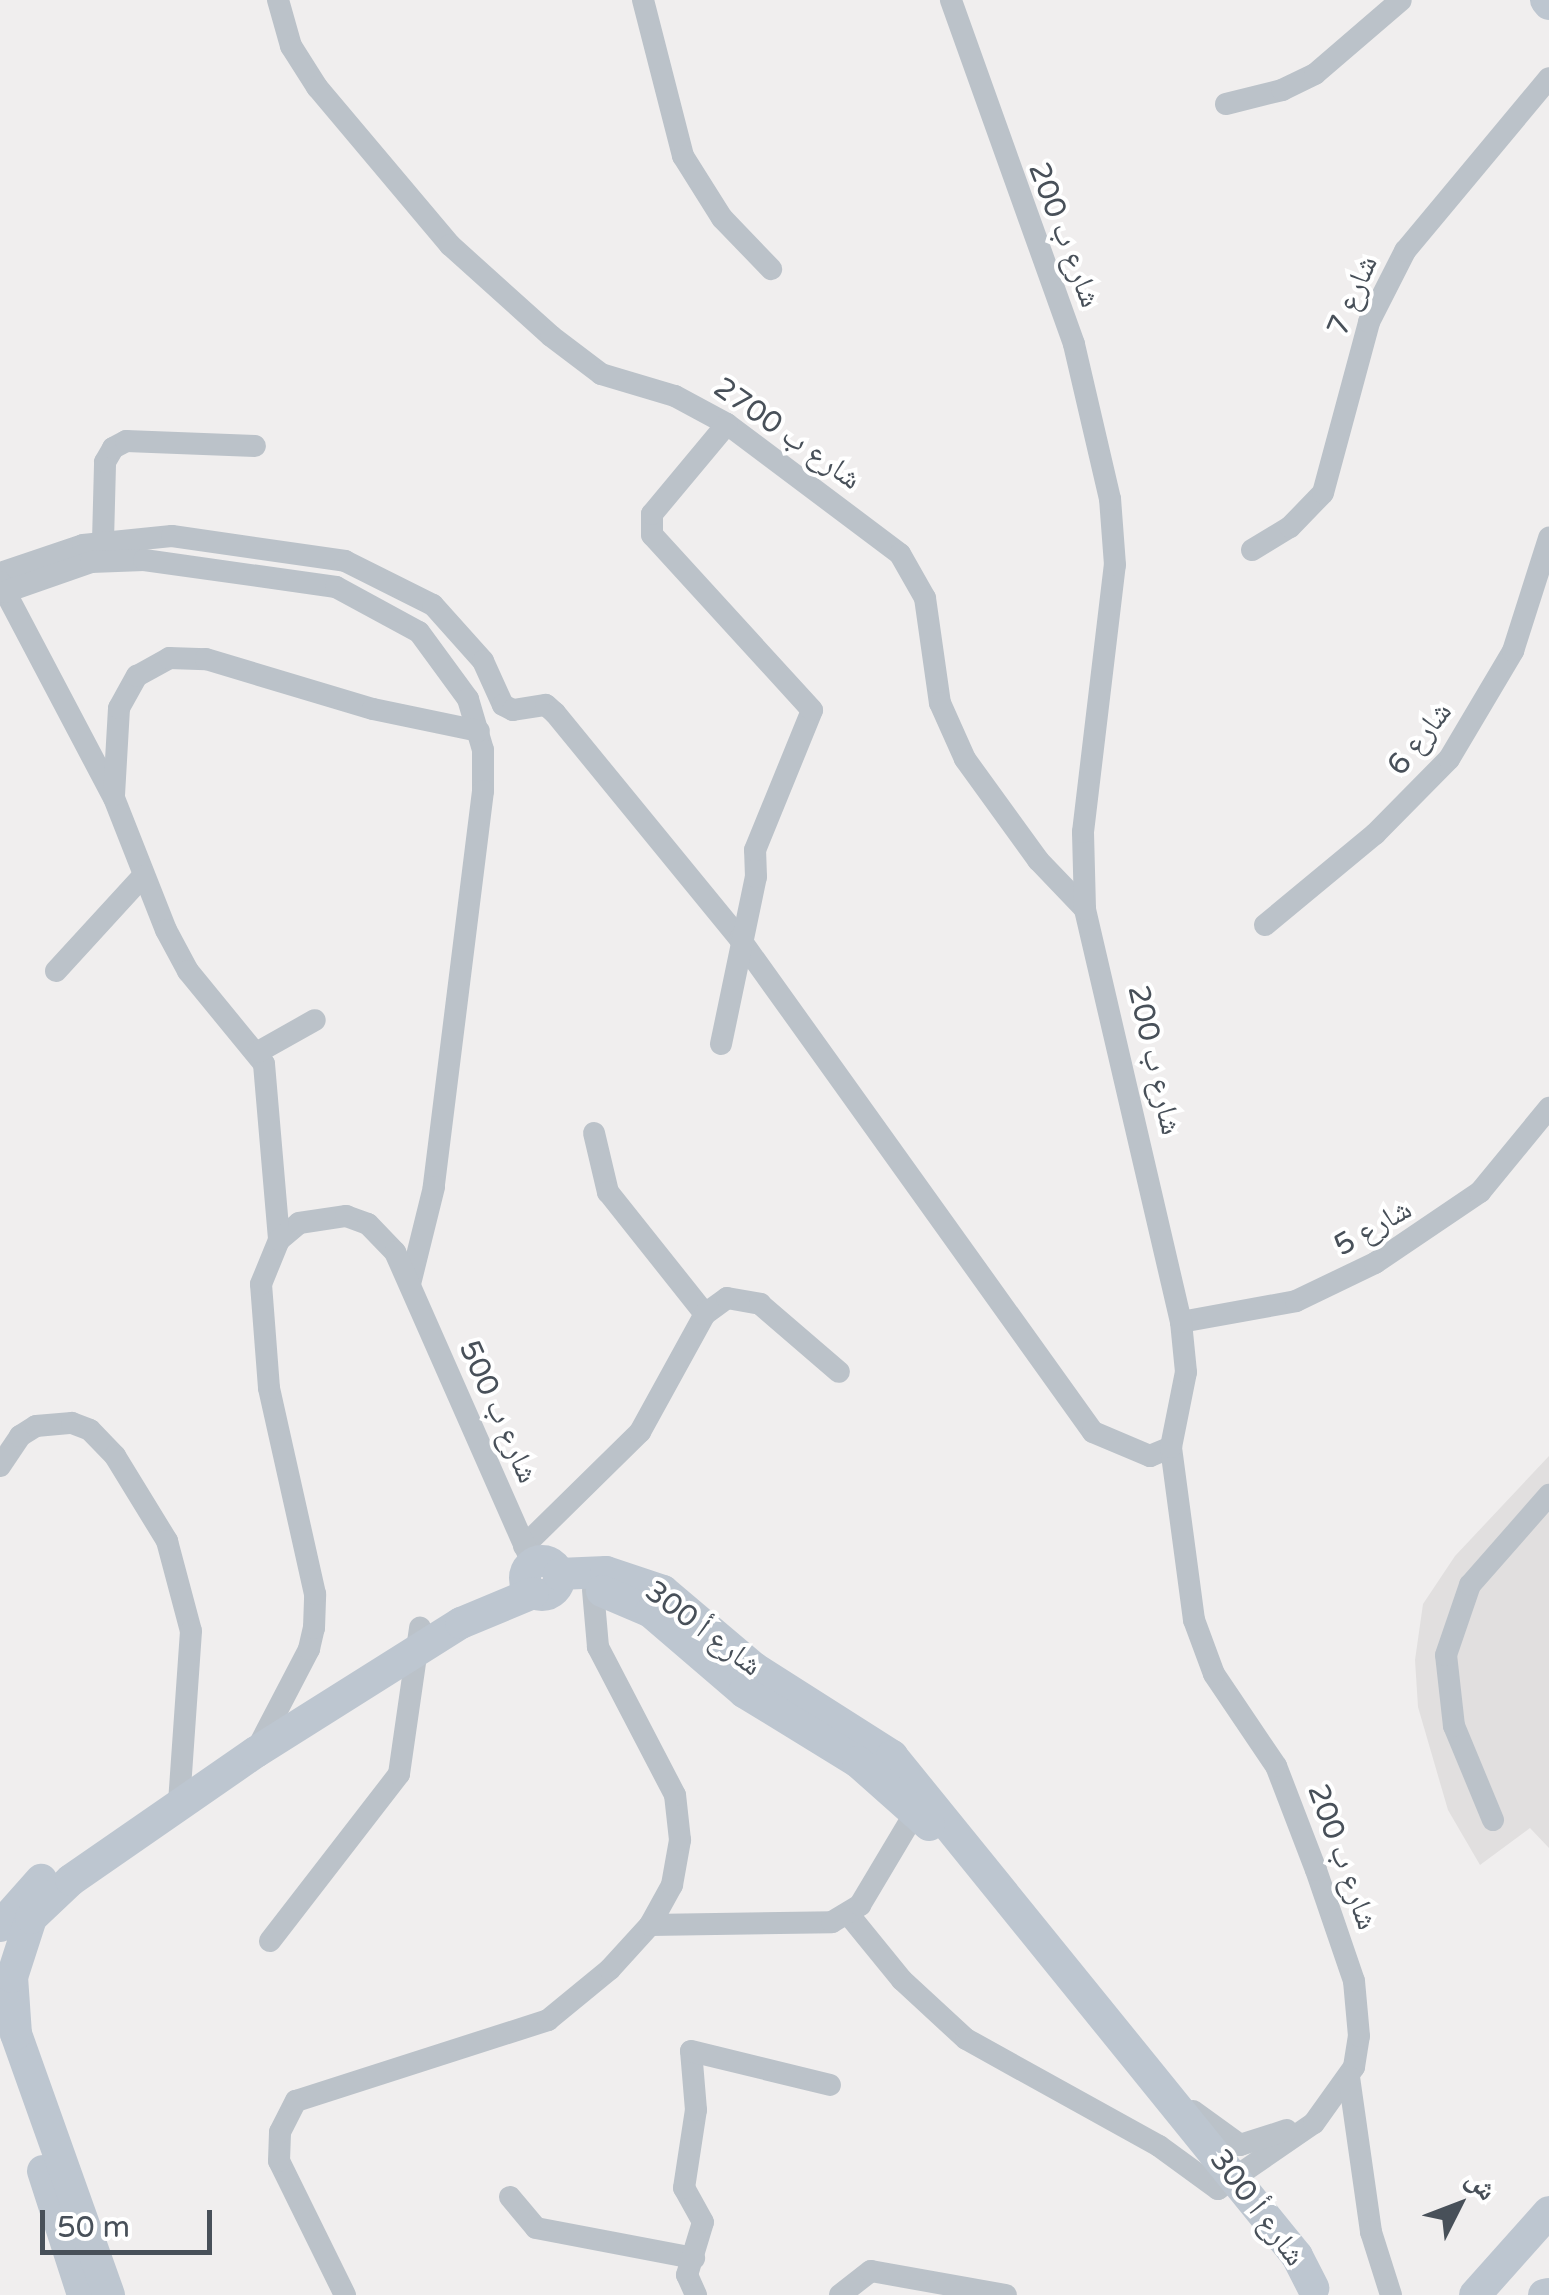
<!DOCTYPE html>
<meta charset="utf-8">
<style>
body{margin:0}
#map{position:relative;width:1549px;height:2295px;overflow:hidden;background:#f0eeee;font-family:"Varela Round","Noto Naskh Arabic",sans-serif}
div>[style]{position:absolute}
.education>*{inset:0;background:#e1dfdf}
.street>*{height:22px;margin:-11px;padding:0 11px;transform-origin:11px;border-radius:11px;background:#bbc2c9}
.secondary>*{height:32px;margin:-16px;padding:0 16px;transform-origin:16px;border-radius:16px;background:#bdc6d0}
.secondary>.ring{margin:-16px;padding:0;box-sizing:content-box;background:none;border:32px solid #bdc6d0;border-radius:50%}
span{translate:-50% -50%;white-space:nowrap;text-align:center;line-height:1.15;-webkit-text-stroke:8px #fff;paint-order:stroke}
.street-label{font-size:30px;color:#485059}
.north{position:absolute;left:1409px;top:2155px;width:100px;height:100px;-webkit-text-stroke:8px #fff;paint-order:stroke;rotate:48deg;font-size:28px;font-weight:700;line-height:40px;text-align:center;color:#485059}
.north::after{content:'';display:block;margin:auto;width:35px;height:45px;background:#485059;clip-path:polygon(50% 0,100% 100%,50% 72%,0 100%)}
.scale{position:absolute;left:40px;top:2210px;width:172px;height:45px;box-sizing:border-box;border:5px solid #485059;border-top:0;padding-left:12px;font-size:30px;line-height:35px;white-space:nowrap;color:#485059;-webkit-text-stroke:8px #fff;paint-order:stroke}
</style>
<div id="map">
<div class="education">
<div style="clip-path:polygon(1549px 1456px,1549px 1848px,1530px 1828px,1480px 1865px,1448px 1810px,1418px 1707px,1415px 1660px,1423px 1604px,1455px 1556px)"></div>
</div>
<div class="street">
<div style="left:278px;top:0;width:48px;rotate:74.2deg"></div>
<div style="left:291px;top:46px;width:49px;rotate:57.6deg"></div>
<div style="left:317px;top:87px;width:207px;rotate:49.9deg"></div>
<div style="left:450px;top:245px;width:136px;rotate:42deg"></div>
<div style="left:551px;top:336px;width:63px;rotate:37.2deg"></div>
<div style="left:601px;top:374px;width:77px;rotate:16.6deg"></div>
<div style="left:675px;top:396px;width:59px;rotate:28.3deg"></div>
<div style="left:727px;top:424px;width:216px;rotate:36.9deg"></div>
<div style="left:900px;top:554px;width:51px;rotate:60.4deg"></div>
<div style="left:925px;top:598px;width:106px;rotate:81.9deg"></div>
<div style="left:940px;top:703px;width:61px;rotate:65.9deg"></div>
<div style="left:965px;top:759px;width:125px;rotate:54.1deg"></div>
<div style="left:1038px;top:860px;width:68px;rotate:46.2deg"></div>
<div style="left:643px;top:0;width:161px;rotate:75.6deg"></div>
<div style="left:683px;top:156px;width:73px;rotate:57.8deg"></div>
<div style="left:722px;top:218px;width:71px;rotate:46.1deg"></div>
<div style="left:1226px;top:104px;width:58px;rotate:-14deg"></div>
<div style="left:1282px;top:90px;width:37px;rotate:-26deg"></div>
<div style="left:1315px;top:74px;width:113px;rotate:-40.7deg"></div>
<div style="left:103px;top:541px;width:79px;rotate:-88.5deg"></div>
<div style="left:105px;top:462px;width:16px;rotate:-60deg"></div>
<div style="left:113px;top:448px;width:15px;rotate:-28deg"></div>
<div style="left:126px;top:441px;width:129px;rotate:2.2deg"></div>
<div style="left:1252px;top:550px;width:44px;rotate:-31.2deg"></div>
<div style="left:1290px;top:527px;width:47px;rotate:-45.9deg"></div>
<div style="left:1323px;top:493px;width:177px;rotate:-74.9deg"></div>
<div style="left:1369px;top:322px;width:80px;rotate:-63.1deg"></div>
<div style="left:1405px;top:251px;width:225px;rotate:-50.2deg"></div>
<div style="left:0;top:573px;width:88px;rotate:-18.6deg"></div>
<div style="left:83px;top:545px;width:89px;rotate:-5.8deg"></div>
<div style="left:172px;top:536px;width:175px;rotate:8.2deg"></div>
<div style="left:345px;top:561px;width:98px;rotate:26.6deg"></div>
<div style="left:433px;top:605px;width:75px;rotate:48.2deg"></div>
<div style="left:483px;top:661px;width:48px;rotate:65.6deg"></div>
<div style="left:503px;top:705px;width:11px;rotate:27deg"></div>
<div style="left:513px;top:710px;width:33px;rotate:-9deg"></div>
<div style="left:546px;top:705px;width:12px;rotate:42deg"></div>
<div style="left:555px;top:713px;width:292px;rotate:50.7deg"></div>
<div style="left:740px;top:939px;width:606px;rotate:54.4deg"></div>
<div style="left:1093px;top:1432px;width:62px;rotate:22.8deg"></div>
<div style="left:1150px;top:1456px;width:23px;rotate:-23deg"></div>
<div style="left:0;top:582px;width:244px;rotate:62.2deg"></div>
<div style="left:114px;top:798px;width:142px;rotate:68.5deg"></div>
<div style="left:166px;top:930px;width:47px;rotate:61.8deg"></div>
<div style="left:188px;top:971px;width:120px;rotate:50.7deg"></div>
<div style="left:264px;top:1064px;width:177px;rotate:85.1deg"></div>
<div style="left:5px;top:592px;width:91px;rotate:-19.2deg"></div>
<div style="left:91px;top:562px;width:53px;rotate:-2.2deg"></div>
<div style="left:144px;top:560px;width:194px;rotate:8deg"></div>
<div style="left:336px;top:587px;width:94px;rotate:28.5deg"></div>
<div style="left:419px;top:632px;width:83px;rotate:53.8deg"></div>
<div style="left:468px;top:699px;width:53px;rotate:73.6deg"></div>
<div style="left:483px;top:750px;width:41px;rotate:90deg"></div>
<div style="left:483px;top:791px;width:399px;rotate:97.1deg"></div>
<div style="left:434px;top:1187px;width:100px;rotate:103.9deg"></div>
<div style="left:114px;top:795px;width:87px;rotate:-86.7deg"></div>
<div style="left:119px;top:708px;width:37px;rotate:-61deg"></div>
<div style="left:137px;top:676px;width:37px;rotate:-29deg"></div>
<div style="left:169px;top:658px;width:37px;rotate:2deg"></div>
<div style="left:206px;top:659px;width:174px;rotate:16.7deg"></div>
<div style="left:373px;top:709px;width:108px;rotate:11.7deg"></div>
<div style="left:1265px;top:925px;width:143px;rotate:-39.6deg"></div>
<div style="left:1375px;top:834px;width:105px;rotate:-45.4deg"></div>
<div style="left:1449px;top:759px;width:126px;rotate:-59.3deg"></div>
<div style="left:1513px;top:651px;width:119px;rotate:-72.3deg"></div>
<div style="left:56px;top:971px;width:129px;rotate:-47.5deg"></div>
<div style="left:721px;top:1044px;width:171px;rotate:-78.2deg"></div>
<div style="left:756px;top:877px;width:27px;rotate:-92deg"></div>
<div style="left:755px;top:850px;width:151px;rotate:-67.8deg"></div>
<div style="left:812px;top:710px;width:237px;rotate:-132.4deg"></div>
<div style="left:652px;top:535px;width:21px;rotate:-90deg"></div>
<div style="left:652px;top:514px;width:117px;rotate:-50.2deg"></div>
<div style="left:258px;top:1052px;width:65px;rotate:-29.3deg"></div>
<div style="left:594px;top:1133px;width:61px;rotate:76.7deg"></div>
<div style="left:608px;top:1192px;width:156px;rotate:51.5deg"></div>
<div style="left:1181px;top:1322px;width:117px;rotate:-10.3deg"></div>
<div style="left:1296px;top:1301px;width:88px;rotate:-25.7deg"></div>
<div style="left:1375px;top:1263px;width:127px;rotate:-34.1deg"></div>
<div style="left:1480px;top:1192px;width:109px;rotate:-50.6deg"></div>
<div style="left:0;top:1466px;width:36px;rotate:-56deg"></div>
<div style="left:20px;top:1436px;width:19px;rotate:-32deg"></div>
<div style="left:36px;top:1426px;width:36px;rotate:-5deg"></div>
<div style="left:72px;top:1423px;width:19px;rotate:21deg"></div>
<div style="left:90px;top:1430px;width:36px;rotate:46deg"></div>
<div style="left:115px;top:1456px;width:100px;rotate:58.5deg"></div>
<div style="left:167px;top:1541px;width:93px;rotate:75.1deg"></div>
<div style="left:191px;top:1631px;width:171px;rotate:94deg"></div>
<div style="left:524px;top:1546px;width:163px;rotate:-44.5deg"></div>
<div style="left:640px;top:1432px;width:135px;rotate:-61.2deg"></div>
<div style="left:705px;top:1314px;width:27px;rotate:-36deg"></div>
<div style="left:727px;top:1298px;width:34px;rotate:10deg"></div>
<div style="left:760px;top:1304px;width:104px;rotate:40.7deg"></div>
<div style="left:256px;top:1751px;width:115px;rotate:-62.5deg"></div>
<div style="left:309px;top:1649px;width:22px;rotate:-77deg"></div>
<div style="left:314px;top:1628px;width:34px;rotate:-88deg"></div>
<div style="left:315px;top:1594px;width:211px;rotate:-102.6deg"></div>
<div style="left:269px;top:1388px;width:104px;rotate:-94.4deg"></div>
<div style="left:261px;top:1284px;width:48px;rotate:-67.8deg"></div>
<div style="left:279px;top:1240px;width:26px;rotate:-40deg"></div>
<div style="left:299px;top:1223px;width:48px;rotate:-8.5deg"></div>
<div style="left:346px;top:1216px;width:23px;rotate:20deg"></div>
<div style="left:368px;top:1224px;width:39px;rotate:46deg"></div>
<div style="left:395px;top:1252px;width:340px;rotate:66.2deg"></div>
<div style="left:1493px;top:1820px;width:102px;rotate:-112.5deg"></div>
<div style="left:1454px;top:1726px;width:71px;rotate:-96.4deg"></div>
<div style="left:1446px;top:1655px;width:74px;rotate:-71.1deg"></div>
<div style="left:1470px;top:1585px;width:120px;rotate:-48.7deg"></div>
<div style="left:849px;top:1915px;width:84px;rotate:50.8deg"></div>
<div style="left:902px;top:1980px;width:87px;rotate:42.7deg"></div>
<div style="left:966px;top:2039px;width:221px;rotate:29deg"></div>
<div style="left:1159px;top:2146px;width:73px;rotate:36.1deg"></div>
<div style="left:1218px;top:2189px;width:116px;rotate:-34.5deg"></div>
<div style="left:1314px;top:2123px;width:69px;rotate:-54.5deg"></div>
<div style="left:1354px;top:2067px;width:31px;rotate:-81deg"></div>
<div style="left:1359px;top:2036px;width:55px;rotate:-95.2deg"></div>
<div style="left:1354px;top:1981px;width:117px;rotate:-108.9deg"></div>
<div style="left:1316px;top:1870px;width:111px;rotate:-111deg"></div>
<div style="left:1276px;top:1766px;width:111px;rotate:-124deg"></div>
<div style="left:1214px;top:1674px;width:58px;rotate:-110.3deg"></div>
<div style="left:1194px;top:1620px;width:175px;rotate:-97.6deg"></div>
<div style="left:1171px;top:1447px;width:76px;rotate:-78.7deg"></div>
<div style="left:1186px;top:1372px;width:50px;rotate:-95.7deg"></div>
<div style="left:1181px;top:1322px;width:424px;rotate:-103.1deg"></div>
<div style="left:1085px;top:909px;width:77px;rotate:-91.5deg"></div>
<div style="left:1083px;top:832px;width:269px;rotate:-83.2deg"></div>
<div style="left:1115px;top:565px;width:66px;rotate:-94.3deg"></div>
<div style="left:1110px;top:499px;width:159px;rotate:-103.1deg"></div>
<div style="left:1074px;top:344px;width:365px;rotate:-109.7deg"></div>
<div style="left:650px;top:1925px;width:182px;rotate:-0.9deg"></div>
<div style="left:832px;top:1922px;width:33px;rotate:-31deg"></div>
<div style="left:860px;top:1905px;width:109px;rotate:-59.2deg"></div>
<div style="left:270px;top:1941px;width:211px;rotate:-52.3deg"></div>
<div style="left:399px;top:1774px;width:148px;rotate:-81.8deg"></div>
<div style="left:1349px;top:2077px;width:157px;rotate:81.9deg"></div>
<div style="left:1371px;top:2232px;width:66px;rotate:72.4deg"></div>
<div style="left:1193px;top:2111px;width:58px;rotate:35.9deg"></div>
<div style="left:1240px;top:2145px;width:49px;rotate:-17.7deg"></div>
<div style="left:510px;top:2197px;width:40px;rotate:50deg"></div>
<div style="left:536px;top:2228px;width:161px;rotate:10.8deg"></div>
<div style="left:345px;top:2295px;width:149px;rotate:-116.2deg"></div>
<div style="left:279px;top:2161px;width:29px;rotate:-88deg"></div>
<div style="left:280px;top:2132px;width:35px;rotate:-63deg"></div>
<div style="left:296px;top:2101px;width:265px;rotate:-17.8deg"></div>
<div style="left:548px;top:2020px;width:80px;rotate:-39.4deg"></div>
<div style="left:610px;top:1969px;width:59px;rotate:-47.7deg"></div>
<div style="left:650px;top:1925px;width:46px;rotate:-61.2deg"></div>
<div style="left:672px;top:1885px;width:46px;rotate:-79.9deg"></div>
<div style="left:680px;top:1840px;width:45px;rotate:-96.3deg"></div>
<div style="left:675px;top:1795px;width:167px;rotate:-117.5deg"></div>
<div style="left:598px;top:1647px;width:57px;rotate:-95deg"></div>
<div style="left:696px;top:2295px;width:22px;rotate:-114deg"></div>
<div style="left:687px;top:2275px;width:55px;rotate:-73.2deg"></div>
<div style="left:703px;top:2222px;width:39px;rotate:-119deg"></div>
<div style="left:684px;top:2188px;width:79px;rotate:-81.3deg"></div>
<div style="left:696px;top:2110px;width:59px;rotate:-94.8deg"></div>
<div style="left:691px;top:2051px;width:143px;rotate:13.7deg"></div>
<div style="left:840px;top:2295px;width:39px;rotate:-38deg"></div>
<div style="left:871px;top:2271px;width:137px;rotate:10.1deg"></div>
</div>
<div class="secondary">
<div style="left:1546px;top:0;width:5px;rotate:53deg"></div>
<div class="ring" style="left:525px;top:1561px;width:2px;height:2px"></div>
<div style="left:559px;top:1574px;width:47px;rotate:-2.4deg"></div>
<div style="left:606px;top:1572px;width:60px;rotate:18.4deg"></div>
<div style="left:663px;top:1591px;width:119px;rotate:40.2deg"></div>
<div style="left:754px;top:1668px;width:164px;rotate:32.5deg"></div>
<div style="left:892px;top:1756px;width:643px;rotate:50.99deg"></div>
<div style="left:1297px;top:2256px;width:36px;rotate:63deg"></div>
<div style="left:602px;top:1591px;width:53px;rotate:23.2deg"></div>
<div style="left:651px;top:1612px;width:123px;rotate:40.7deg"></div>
<div style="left:744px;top:1692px;width:134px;rotate:31.6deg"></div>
<div style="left:858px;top:1762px;width:95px;rotate:41.6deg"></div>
<div style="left:0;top:1926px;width:62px;rotate:-48.3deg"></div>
<div style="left:43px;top:2171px;width:130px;rotate:72.1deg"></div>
<div style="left:109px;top:2295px;width:277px;rotate:-109.6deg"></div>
<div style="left:16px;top:2034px;width:57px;rotate:-94deg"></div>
<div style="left:12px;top:1977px;width:62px;rotate:-72.1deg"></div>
<div style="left:31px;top:1918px;width:55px;rotate:-43.5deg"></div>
<div style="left:71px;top:1880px;width:225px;rotate:-34.7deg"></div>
<div style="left:256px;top:1752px;width:242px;rotate:-32.2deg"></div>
<div style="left:461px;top:1623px;width:78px;rotate:-22.6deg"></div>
<div style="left:1475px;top:2295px;width:111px;rotate:-48.3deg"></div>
<div style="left:1544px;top:2295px;width:5px;rotate:-11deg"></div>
</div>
<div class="street-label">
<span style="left:1064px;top:235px;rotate:69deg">شارع ب 200</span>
<span style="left:1353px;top:296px;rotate:-67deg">شارع 7</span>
<span style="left:787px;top:434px;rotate:35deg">شارع ب 2700</span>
<span style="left:1420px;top:739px;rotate:-52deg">شارع 6</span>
<span style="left:1154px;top:1060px;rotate:77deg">شارع ب 200</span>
<span style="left:1373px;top:1228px;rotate:-30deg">شارع 5</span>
<span style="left:498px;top:1412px;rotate:66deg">شارع ب 500</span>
<span style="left:703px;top:1629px;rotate:37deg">شارع أ 300</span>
<span style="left:1342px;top:1857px;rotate:70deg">شارع ب 200</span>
<span style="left:1257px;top:2208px;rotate:53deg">شارع أ 300</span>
</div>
<div class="north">ش</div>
<div class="scale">50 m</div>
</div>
